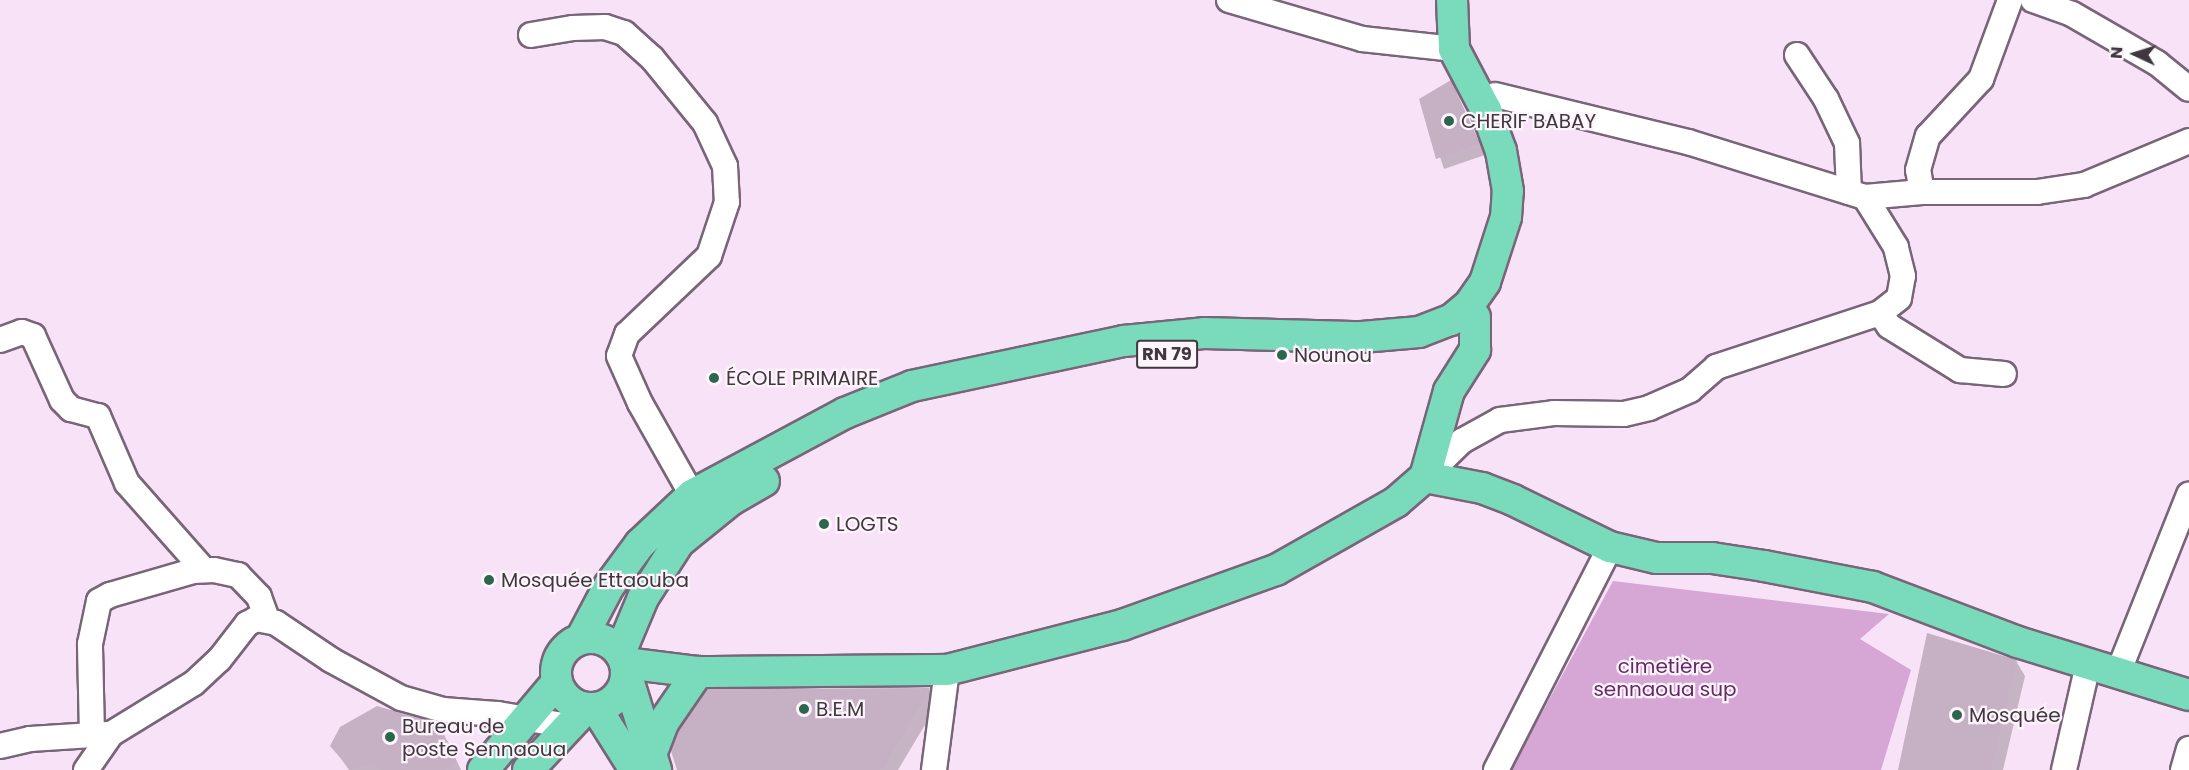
<!DOCTYPE html>
<meta charset="utf-8">
<style>
body{margin:0}
#map{position:relative;width:2189px;height:770px;overflow:hidden;background:#f8e2f7;font-family:Poppins,sans-serif}
div>[style]{position:absolute}
.green>*{inset:0;background:#d6a6d5}
.shadow>*{inset:0;background:#0003}
.building>*{inset:0;background:#c5b0c4}
.roads{filter:drop-shadow(2px 0 #786578) drop-shadow(-2px 0 #786578) drop-shadow(0 2px #786578) drop-shadow(0 -2px #786578)}
.minor>*{height:24px;margin:-12px;padding:0 12px;transform-origin:12px;border-radius:12px;background:#fff}
.major>*{height:30px;margin:-15px;padding:0 15px;transform-origin:15px;border-radius:15px;background:#79dbbc}
.major>.ring{margin:-15px;padding:0;box-sizing:content-box;background:none;border:30px solid #79dbbc;border-radius:50%}
.dots>*{width:16px;height:16px;translate:-50% -50%;box-sizing:border-box;border:3px solid #fdf4fc;border-radius:50%}
span{translate:-50% -50%;white-space:nowrap;text-align:center;line-height:1.15;-webkit-text-stroke:4.5px #fdf4fc;paint-order:stroke}
.shield-label span{padding:2px 4px;background:#fdf4fc;border:2px solid;border-radius:4px;-webkit-text-stroke-width:0}
.shield-label{font-size:18px;color:#40373f;font-weight:700}
.poi-label{font-size:20px;color:#40373f}
.left{translate:0 -50%;text-align:left}
.park-label{font-size:20px;color:#652a65}
.north{position:absolute;left:2105px;top:24px;width:60px;height:60px;-webkit-text-stroke:4px #fdf4fc;paint-order:stroke;rotate:274deg;font-size:16px;font-weight:700;line-height:24px;text-align:center;color:#40373f}
.north::after{content:'';display:block;margin:auto;width:21px;height:27px;background:#40373f;clip-path:polygon(50% 0,100% 100%,50% 72%,0 100%)}
</style>
<div id="map">
<div class="green">
<div style="clip-path:polygon(1613px 581px,1889px 614px,1860px 639px,1911px 670px,1881px 770px,1511px 770px)"></div>
</div>
<div class="shadow">
<div style="clip-path:polygon(1456px 92px,1485px 155px,1444px 169px,1421px 99px)"></div>
<div style="clip-path:polygon(2016px 661px,2025px 676px,2003px 770px,1899px 770px)"></div>
<div style="clip-path:polygon(929px 689px,938px 703px,898px 770px,679px 770px,708px 691px)"></div>
<div style="clip-path:polygon(447px 740px,461px 770px,349px 770px,332px 746px)"></div>
</div>
<div class="building">
<div style="clip-path:polygon(1451px 80px,1480px 144px,1436px 159px,1419px 99px)"></div>
<div style="clip-path:polygon(1927px 633px,2017px 660px,1992px 770px,1898px 770px)"></div>
<div style="clip-path:polygon(930px 688px,882px 770px,677px 770px,671px 751px,678px 731px,707px 689px)"></div>
<div style="clip-path:polygon(377px 706px,439px 724px,457px 762px,446px 770px,381px 770px,375px 764px,351px 770px,330px 746px,340px 727px)"></div>
</div>
<div class="roads">
<div class="minor">
<div style="left:1229px;top:0;width:139px;rotate:16.3deg"></div>
<div style="left:1362px;top:39px;width:93px;rotate:6.2deg"></div>
<div style="left:2033px;top:0;width:41px;rotate:19.7deg"></div>
<div style="left:2072px;top:14px;width:98px;rotate:30deg"></div>
<div style="left:2157px;top:63px;width:41px;rotate:39.1deg"></div>
<div style="left:531px;top:35px;width:43px;rotate:-9.5deg"></div>
<div style="left:573px;top:28px;width:32px;rotate:-2deg"></div>
<div style="left:605px;top:27px;width:20px;rotate:18deg"></div>
<div style="left:624px;top:33px;width:38px;rotate:42deg"></div>
<div style="left:652px;top:58px;width:84px;rotate:50.8deg"></div>
<div style="left:705px;top:123px;width:47px;rotate:65.1deg"></div>
<div style="left:725px;top:166px;width:36px;rotate:87deg"></div>
<div style="left:727px;top:202px;width:57px;rotate:108.4deg"></div>
<div style="left:709px;top:256px;width:113px;rotate:136.4deg"></div>
<div style="left:627px;top:334px;width:23px;rotate:110deg"></div>
<div style="left:619px;top:356px;width:51px;rotate:65.9deg"></div>
<div style="left:640px;top:403px;width:106px;rotate:60.5deg"></div>
<div style="left:692px;top:495px;width:18px;rotate:43deg"></div>
<div style="left:1797px;top:55px;width:53px;rotate:56.6deg"></div>
<div style="left:1826px;top:99px;width:49px;rotate:64.5deg"></div>
<div style="left:1847px;top:143px;width:49px;rotate:87.7deg"></div>
<div style="left:1495px;top:95px;width:199px;rotate:13.7deg"></div>
<div style="left:1688px;top:142px;width:185px;rotate:17.3deg"></div>
<div style="left:1865px;top:197px;width:57px;rotate:-5deg"></div>
<div style="left:1922px;top:192px;width:115px"></div>
<div style="left:2037px;top:192px;width:48px;rotate:-8.5deg"></div>
<div style="left:2084px;top:185px;width:114px;rotate:-22.7deg"></div>
<div style="left:1922px;top:192px;width:22px;rotate:-100deg"></div>
<div style="left:1918px;top:170px;width:35px;rotate:-74deg"></div>
<div style="left:1928px;top:136px;width:78px;rotate:-47.1deg"></div>
<div style="left:1981px;top:79px;width:84px;rotate:-69.8deg"></div>
<div style="left:1880px;top:313px;width:16px;rotate:55deg"></div>
<div style="left:1889px;top:326px;width:84px;rotate:31.8deg"></div>
<div style="left:1960px;top:370px;width:44px;rotate:5.2deg"></div>
<div style="left:0;top:340px;width:23px;rotate:-20deg"></div>
<div style="left:22px;top:332px;width:12px;rotate:20deg"></div>
<div style="left:33px;top:336px;width:70px;rotate:65.6deg"></div>
<div style="left:62px;top:400px;width:13px;rotate:45deg"></div>
<div style="left:71px;top:409px;width:28px;rotate:15deg"></div>
<div style="left:98px;top:416px;width:73px;rotate:66.6deg"></div>
<div style="left:127px;top:483px;width:116px;rotate:48.5deg"></div>
<div style="left:1425px;top:477px;width:52px;rotate:-44.2deg"></div>
<div style="left:1462px;top:441px;width:43px;rotate:-28.9deg"></div>
<div style="left:1500px;top:420px;width:54px;rotate:-7.4deg"></div>
<div style="left:1554px;top:413px;width:70px;rotate:0.8deg"></div>
<div style="left:1624px;top:414px;width:26px;rotate:-13deg"></div>
<div style="left:1649px;top:408px;width:45px;rotate:-23.7deg"></div>
<div style="left:1690px;top:390px;width:35px;rotate:-41deg"></div>
<div style="left:1716px;top:367px;width:173px;rotate:-18.2deg"></div>
<div style="left:1880px;top:313px;width:24px;rotate:-38deg"></div>
<div style="left:1899px;top:298px;width:22px;rotate:-80deg"></div>
<div style="left:1903px;top:276px;width:30px;rotate:-104deg"></div>
<div style="left:1896px;top:247px;width:59px;rotate:-121.8deg"></div>
<div style="left:2118px;top:673px;width:192px;rotate:-68.3deg"></div>
<div style="left:92px;top:735px;width:91px;rotate:-91.3deg"></div>
<div style="left:90px;top:644px;width:44px;rotate:-78.2deg"></div>
<div style="left:99px;top:601px;width:13px;rotate:-29deg"></div>
<div style="left:110px;top:595px;width:86px;rotate:-16.1deg"></div>
<div style="left:193px;top:571px;width:21px;rotate:-3deg"></div>
<div style="left:214px;top:570px;width:25px;rotate:12deg"></div>
<div style="left:238px;top:575px;width:30px;rotate:46deg"></div>
<div style="left:259px;top:597px;width:23px;rotate:70deg"></div>
<div style="left:0;top:746px;width:31px;rotate:-13deg"></div>
<div style="left:30px;top:739px;width:78px;rotate:-3.7deg"></div>
<div style="left:86px;top:770px;width:44px;rotate:-55.2deg"></div>
<div style="left:111px;top:734px;width:97px;rotate:-31.6deg"></div>
<div style="left:194px;top:683px;width:34px;rotate:-43deg"></div>
<div style="left:219px;top:660px;width:46px;rotate:-52.1deg"></div>
<div style="left:247px;top:624px;width:10px;rotate:-29deg"></div>
<div style="left:256px;top:619px;width:20px;rotate:11deg"></div>
<div style="left:276px;top:623px;width:66px;rotate:33.9deg"></div>
<div style="left:331px;top:660px;width:80px;rotate:28.5deg"></div>
<div style="left:401px;top:698px;width:44px;rotate:15.9deg"></div>
<div style="left:443px;top:710px;width:55px;rotate:4.2deg"></div>
<div style="left:498px;top:714px;width:72px;rotate:9.6deg"></div>
<div style="left:934px;top:770px;width:101px;rotate:-82.6deg"></div>
<div style="left:1496px;top:770px;width:250px;rotate:-62.9deg"></div>
<div style="left:2064px;top:770px;width:109px;rotate:-77.2deg"></div>
<div style="left:2183px;top:770px;width:22px;rotate:-74deg"></div>
</div>
<div class="major">
<div style="left:1425px;top:477px;width:58px;rotate:10.9deg"></div>
<div style="left:1482px;top:488px;width:33px;rotate:21deg"></div>
<div style="left:1513px;top:500px;width:108px;rotate:25.9deg"></div>
<div style="left:1610px;top:547px;width:47px;rotate:13.4deg"></div>
<div style="left:1656px;top:558px;width:56px"></div>
<div style="left:1712px;top:558px;width:53px;rotate:8.7deg"></div>
<div style="left:1764px;top:566px;width:111px;rotate:10.9deg"></div>
<div style="left:1873px;top:587px;width:155px;rotate:20.8deg"></div>
<div style="left:2018px;top:642px;width:179px;rotate:17.2deg"></div>
<div class="ring" style="left:556px;top:638px;width:40px;height:40px"></div>
<div style="left:581px;top:639px;width:60px;rotate:-62.2deg"></div>
<div style="left:609px;top:586px;width:52px;rotate:-53.6deg"></div>
<div style="left:640px;top:544px;width:71px;rotate:-43.3deg"></div>
<div style="left:692px;top:495px;width:174px;rotate:-28.2deg"></div>
<div style="left:845px;top:413px;width:72px;rotate:-21.9deg"></div>
<div style="left:912px;top:386px;width:217px;rotate:-12deg"></div>
<div style="left:1124px;top:341px;width:80px;rotate:-5.7deg"></div>
<div style="left:1204px;top:333px;width:158px;rotate:1.5deg"></div>
<div style="left:1362px;top:337px;width:57px;rotate:-5deg"></div>
<div style="left:1419px;top:332px;width:34px;rotate:-21deg"></div>
<div style="left:1451px;top:320px;width:23px;rotate:-40deg"></div>
<div style="left:1469px;top:305px;width:28px;rotate:-55deg"></div>
<div style="left:1485px;top:282px;width:68px;rotate:-72.1deg"></div>
<div style="left:1506px;top:217px;width:26px;rotate:-86deg"></div>
<div style="left:1508px;top:191px;width:41px;rotate:-99.9deg"></div>
<div style="left:1501px;top:151px;width:44px;rotate:-110.1deg"></div>
<div style="left:1486px;top:110px;width:69px;rotate:-117.7deg"></div>
<div style="left:1454px;top:49px;width:49px;rotate:-92.3deg"></div>
<div style="left:620px;top:653px;width:60px;rotate:-67.3deg"></div>
<div style="left:643px;top:598px;width:67px;rotate:-57.3deg"></div>
<div style="left:679px;top:542px;width:67px;rotate:-38.9deg"></div>
<div style="left:731px;top:500px;width:38px;rotate:-30deg"></div>
<div style="left:625px;top:663px;width:74px;rotate:7deg"></div>
<div style="left:698px;top:672px;width:249px;rotate:-0.5deg"></div>
<div style="left:947px;top:670px;width:181px;rotate:-14.4deg"></div>
<div style="left:1122px;top:625px;width:164px;rotate:-19.7deg"></div>
<div style="left:1276px;top:570px;width:138px;rotate:-29.5deg"></div>
<div style="left:1396px;top:502px;width:38px;rotate:-41deg"></div>
<div style="left:1425px;top:477px;width:89px;rotate:-74.4deg"></div>
<div style="left:1449px;top:391px;width:49px;rotate:-57.6deg"></div>
<div style="left:1475px;top:350px;width:33px;rotate:-90deg"></div>
<div style="left:626px;top:673px;width:102px;rotate:72.8deg"></div>
<div style="left:596px;top:708px;width:73px;rotate:57.8deg"></div>
<div style="left:652px;top:752px;width:31px;rotate:-69deg"></div>
<div style="left:663px;top:723px;width:62px;rotate:-55.5deg"></div>
<div style="left:483px;top:770px;width:115px;rotate:-49.9deg"></div>
<div style="left:528px;top:770px;width:85px;rotate:-46.9deg"></div>
</div>
</div>
<div class="dots">
<div style="left:1449px;top:121px;background:#2c664e"></div>
<div style="left:1282px;top:355px;background:#2c664e"></div>
<div style="left:714px;top:378px;background:#2c664e"></div>
<div style="left:824px;top:524px;background:#2c664e"></div>
<div style="left:489px;top:580px;background:#2c664e"></div>
<div style="left:804px;top:709px;background:#2c664e"></div>
<div style="left:1957px;top:715px;background:#2c664e"></div>
<div style="left:390px;top:737px;background:#2c664e"></div>
</div>
<div class="shield-label">
<span style="left:1167px;top:354px">RN 79</span>
</div>
<div class="poi-label">
<span class="left" style="left:1461px;top:121px">CHERIF BABAY</span>
<span class="left" style="left:1294px;top:355px">Nounou</span>
<span class="left" style="left:726px;top:378px">ÉCOLE PRIMAIRE</span>
<span class="left" style="left:836px;top:524px">LOGTS</span>
<span class="left" style="left:501px;top:580px">Mosquée Ettaouba</span>
<span class="left" style="left:816px;top:709px">B.E.M</span>
<span class="left" style="left:1969px;top:715px">Mosquée</span>
<span class="left" style="left:402px;top:738px">Bureau de<br>poste Sennaoua</span>
</div>
<div class="park-label">
<span style="left:1665px;top:678px">cimetière<br>sennaoua sup</span>
</div>
<div class="north">N</div>
</div>
